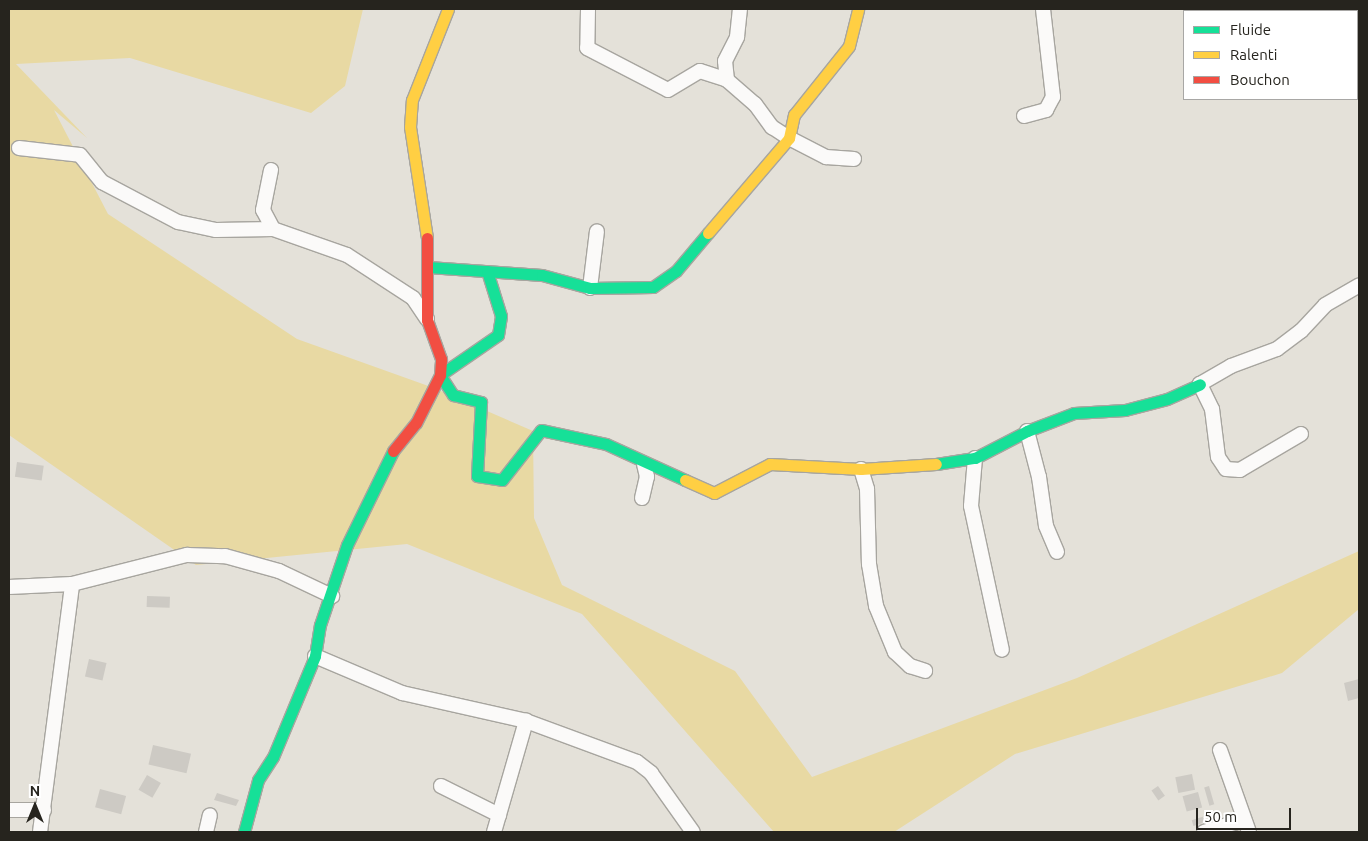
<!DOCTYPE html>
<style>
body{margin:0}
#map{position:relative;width:1368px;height:841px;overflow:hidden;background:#e4e1d9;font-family:Ubuntu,sans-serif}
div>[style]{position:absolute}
.green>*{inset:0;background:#e8d9a3}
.building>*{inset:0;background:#cdcac4;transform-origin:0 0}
.roads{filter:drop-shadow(1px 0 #a7a59f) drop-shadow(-1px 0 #a7a59f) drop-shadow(0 1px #a7a59f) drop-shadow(0 -1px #a7a59f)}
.street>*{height:14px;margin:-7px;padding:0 7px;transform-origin:7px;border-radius:7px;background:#fbfaf9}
.fast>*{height:11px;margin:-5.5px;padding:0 5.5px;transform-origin:5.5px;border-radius:5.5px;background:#16e098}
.slow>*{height:11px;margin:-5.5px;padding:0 5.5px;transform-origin:5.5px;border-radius:5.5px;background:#ffcf43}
.jam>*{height:11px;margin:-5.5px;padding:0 5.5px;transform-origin:5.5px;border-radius:5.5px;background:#f24e42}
span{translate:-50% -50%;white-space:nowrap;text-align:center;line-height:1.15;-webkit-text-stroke:4px #fff;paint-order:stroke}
.frame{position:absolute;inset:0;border:10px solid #26241e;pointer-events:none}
.legend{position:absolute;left:1183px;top:10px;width:175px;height:90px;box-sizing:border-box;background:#fff;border:1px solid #a8a7a5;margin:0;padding:6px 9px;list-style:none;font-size:15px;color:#26241e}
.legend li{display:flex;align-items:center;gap:10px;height:25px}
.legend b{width:25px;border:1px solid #a8a7a5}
.north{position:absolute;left:10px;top:781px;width:50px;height:50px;-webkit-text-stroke:4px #fff;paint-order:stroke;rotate:0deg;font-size:14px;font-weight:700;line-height:20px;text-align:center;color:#26241e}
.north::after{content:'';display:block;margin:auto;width:18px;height:22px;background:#26241e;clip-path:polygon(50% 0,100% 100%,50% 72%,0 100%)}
.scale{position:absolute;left:1196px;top:808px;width:95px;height:22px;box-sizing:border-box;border:2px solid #26241e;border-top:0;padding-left:6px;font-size:15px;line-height:18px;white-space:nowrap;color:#26241e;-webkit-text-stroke:4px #fff;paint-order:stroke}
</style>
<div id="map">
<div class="green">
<div style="clip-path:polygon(9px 9px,363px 9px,345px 86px,311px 113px,130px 58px,16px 64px,87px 138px,54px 110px,108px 214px,297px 339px,434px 388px,533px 431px,534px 518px,562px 585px,735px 671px,812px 777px,1077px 678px,1359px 551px,1359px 609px,1282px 673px,1015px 754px,894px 832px,774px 832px,582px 614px,407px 544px,196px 565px,9px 435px)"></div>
</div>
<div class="building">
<div style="left:17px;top:462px;width:27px;height:15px;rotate:8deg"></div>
<div style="left:147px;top:596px;width:23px;height:11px;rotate:2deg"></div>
<div style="left:89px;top:659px;width:18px;height:18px;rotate:13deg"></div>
<div style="clip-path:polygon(1359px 679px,1359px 698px,1348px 701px,1344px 683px)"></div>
<div style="left:153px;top:745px;width:39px;height:20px;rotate:13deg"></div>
<div style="left:1192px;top:774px;width:16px;height:17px;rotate:79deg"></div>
<div style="left:147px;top:775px;width:16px;height:17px;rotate:30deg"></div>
<div style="left:1158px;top:786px;width:12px;height:8px;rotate:55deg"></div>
<div style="left:1209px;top:786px;width:19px;height:5px;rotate:74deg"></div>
<div style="left:100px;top:789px;width:27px;height:19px;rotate:15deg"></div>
<div style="left:1198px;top:792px;width:16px;height:16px;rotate:75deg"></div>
<div style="clip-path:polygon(217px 793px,239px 800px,236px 806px,214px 800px)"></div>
<div style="left:1205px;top:816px;width:6px;height:14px;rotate:72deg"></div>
</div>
<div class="roads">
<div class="street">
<div style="left:588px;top:9px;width:39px;rotate:91deg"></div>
<div style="left:587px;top:48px;width:91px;rotate:27.4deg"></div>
<div style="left:668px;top:90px;width:37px;rotate:-31deg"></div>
<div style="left:700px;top:71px;width:28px;rotate:18deg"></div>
<div style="left:727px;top:80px;width:37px;rotate:41deg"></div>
<div style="left:755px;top:104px;width:29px;rotate:54deg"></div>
<div style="left:772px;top:127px;width:20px;rotate:33deg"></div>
<div style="left:789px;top:138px;width:42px;rotate:27.2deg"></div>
<div style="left:826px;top:157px;width:28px;rotate:4deg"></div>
<div style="left:727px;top:80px;width:19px;rotate:-96deg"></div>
<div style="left:725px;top:61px;width:27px;rotate:-63deg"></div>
<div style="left:737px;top:37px;width:28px;rotate:-84deg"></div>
<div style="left:1024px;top:116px;width:23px;rotate:-15deg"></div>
<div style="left:1046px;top:110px;width:15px;rotate:-62deg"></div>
<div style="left:1053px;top:97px;width:89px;rotate:-96.5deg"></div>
<div style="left:19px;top:148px;width:61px;rotate:6.5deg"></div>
<div style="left:80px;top:155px;width:35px;rotate:51deg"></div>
<div style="left:102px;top:182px;width:86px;rotate:27.8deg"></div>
<div style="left:178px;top:222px;width:39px;rotate:12deg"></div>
<div style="left:216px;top:230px;width:57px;rotate:-1deg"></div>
<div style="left:273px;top:229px;width:78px;rotate:19.4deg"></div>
<div style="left:347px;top:255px;width:79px;rotate:33.1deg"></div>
<div style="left:413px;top:298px;width:25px;rotate:56deg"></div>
<div style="left:271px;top:170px;width:41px;rotate:101.3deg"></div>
<div style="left:263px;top:210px;width:21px;rotate:62deg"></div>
<div style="left:590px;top:288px;width:57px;rotate:-83deg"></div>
<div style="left:1027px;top:431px;width:48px;rotate:75.4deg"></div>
<div style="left:1039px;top:477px;width:49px;rotate:81.9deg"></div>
<div style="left:1046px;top:526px;width:28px;rotate:67deg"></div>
<div style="left:1301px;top:434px;width:71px;rotate:149.5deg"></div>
<div style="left:1240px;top:470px;width:14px;rotate:-176deg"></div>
<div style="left:1226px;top:469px;width:14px;rotate:-124deg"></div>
<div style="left:1218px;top:457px;width:48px;rotate:-97.1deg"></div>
<div style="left:1212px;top:409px;width:28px;rotate:-116deg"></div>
<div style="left:1200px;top:384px;width:36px;rotate:-30deg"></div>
<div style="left:1231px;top:366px;width:49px;rotate:-20.3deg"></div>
<div style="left:1277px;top:349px;width:30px;rotate:-37deg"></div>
<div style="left:1301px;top:331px;width:35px;rotate:-47deg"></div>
<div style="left:1325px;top:305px;width:39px;rotate:-30deg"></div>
<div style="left:975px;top:458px;width:48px;rotate:94.8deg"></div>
<div style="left:971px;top:506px;width:147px;rotate:77.9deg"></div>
<div style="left:861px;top:469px;width:21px;rotate:73deg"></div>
<div style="left:867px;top:489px;width:75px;rotate:88.5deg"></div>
<div style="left:869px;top:564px;width:43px;rotate:80.5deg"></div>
<div style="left:876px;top:606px;width:50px;rotate:67.6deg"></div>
<div style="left:895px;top:652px;width:21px;rotate:43deg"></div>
<div style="left:910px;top:666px;width:16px;rotate:18deg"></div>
<div style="left:642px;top:498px;width:22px;rotate:-77deg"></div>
<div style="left:647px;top:477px;width:13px;rotate:-103deg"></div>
<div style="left:9px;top:587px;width:63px;rotate:-2.7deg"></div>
<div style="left:72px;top:584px;width:119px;rotate:-14.2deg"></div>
<div style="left:187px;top:555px;width:38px;rotate:2deg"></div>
<div style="left:225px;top:556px;width:56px;rotate:15.5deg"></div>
<div style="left:279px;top:571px;width:59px;rotate:25.3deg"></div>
<div style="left:315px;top:656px;width:95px;rotate:23deg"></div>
<div style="left:402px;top:693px;width:127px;rotate:12.7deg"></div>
<div style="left:526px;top:721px;width:118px;rotate:20.3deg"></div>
<div style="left:637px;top:762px;width:18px;rotate:38deg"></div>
<div style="left:651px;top:773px;width:72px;rotate:54.6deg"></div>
<div style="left:1220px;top:750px;width:87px;rotate:70.5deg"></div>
<div style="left:441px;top:786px;width:65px;rotate:26.6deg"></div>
<div style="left:9px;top:810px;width:35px"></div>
<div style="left:40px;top:832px;width:250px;rotate:-82.6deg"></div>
<div style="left:206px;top:832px;width:17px;rotate:-77deg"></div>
<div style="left:494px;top:832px;width:116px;rotate:-73.9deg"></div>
<div style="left:1204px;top:832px;width:42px;rotate:-16.7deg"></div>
</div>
<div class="fast">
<div style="left:428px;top:267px;width:114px;rotate:4deg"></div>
<div style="left:542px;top:275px;width:50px;rotate:15.2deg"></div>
<div style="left:590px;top:288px;width:63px;rotate:-0.9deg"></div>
<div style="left:653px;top:287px;width:28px;rotate:-35deg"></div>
<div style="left:676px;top:271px;width:50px;rotate:-49.9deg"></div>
<div style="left:487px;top:271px;width:47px;rotate:72.7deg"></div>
<div style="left:501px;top:316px;width:19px;rotate:99deg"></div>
<div style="left:498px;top:335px;width:70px;rotate:145.4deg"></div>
<div style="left:440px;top:375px;width:24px;rotate:57deg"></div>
<div style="left:453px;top:395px;width:29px;rotate:14deg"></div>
<div style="left:481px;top:402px;width:74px;rotate:93.1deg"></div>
<div style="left:477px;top:476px;width:25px;rotate:9deg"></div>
<div style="left:502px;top:480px;width:63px;rotate:-52deg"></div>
<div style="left:541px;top:430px;width:66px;rotate:12.2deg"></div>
<div style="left:606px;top:444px;width:87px;rotate:24.5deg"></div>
<div style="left:936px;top:464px;width:39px;rotate:-9deg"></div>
<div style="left:975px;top:458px;width:59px;rotate:-27.4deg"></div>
<div style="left:1027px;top:431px;width:50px;rotate:-21deg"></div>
<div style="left:1074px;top:413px;width:51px;rotate:-3.4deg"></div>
<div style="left:1125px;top:410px;width:43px;rotate:-14.7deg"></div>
<div style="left:1167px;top:399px;width:36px;rotate:-24deg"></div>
<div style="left:244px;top:832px;width:54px;rotate:-74.9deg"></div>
<div style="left:258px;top:780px;width:27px;rotate:-57deg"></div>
<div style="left:273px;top:757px;width:109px;rotate:-67.4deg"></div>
<div style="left:315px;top:656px;width:31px;rotate:-81deg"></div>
<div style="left:320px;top:625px;width:84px;rotate:-71.4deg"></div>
<div style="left:347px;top:545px;width:105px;rotate:-63.9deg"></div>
</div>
<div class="slow">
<div style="left:708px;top:233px;width:125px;rotate:-49.5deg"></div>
<div style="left:789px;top:138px;width:24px;rotate:-78deg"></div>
<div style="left:794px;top:115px;width:88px;rotate:-51.4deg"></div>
<div style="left:849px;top:46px;width:38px;rotate:-76deg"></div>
<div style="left:427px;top:238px;width:112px;rotate:-98.7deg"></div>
<div style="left:410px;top:127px;width:27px;rotate:-86deg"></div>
<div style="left:412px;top:100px;width:98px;rotate:-68.4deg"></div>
<div style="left:685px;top:480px;width:32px;rotate:24deg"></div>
<div style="left:714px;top:493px;width:63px;rotate:-27.4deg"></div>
<div style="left:770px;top:464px;width:91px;rotate:3.1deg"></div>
<div style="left:861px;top:469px;width:75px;rotate:-3.8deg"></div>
</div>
<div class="jam">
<div style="left:393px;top:451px;width:36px;rotate:-51deg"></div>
<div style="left:416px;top:423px;width:54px;rotate:-63.4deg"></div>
<div style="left:440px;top:375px;width:16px;rotate:-86deg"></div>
<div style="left:441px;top:359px;width:41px;rotate:-109.7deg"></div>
<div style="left:427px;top:320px;width:82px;rotate:-90deg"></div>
</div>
</div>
<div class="frame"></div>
<ul class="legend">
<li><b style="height:6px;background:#16e098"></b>Fluide</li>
<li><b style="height:6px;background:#ffcf43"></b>Ralenti</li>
<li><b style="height:6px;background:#f24e42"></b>Bouchon</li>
</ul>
<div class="north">N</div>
<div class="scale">50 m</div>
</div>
